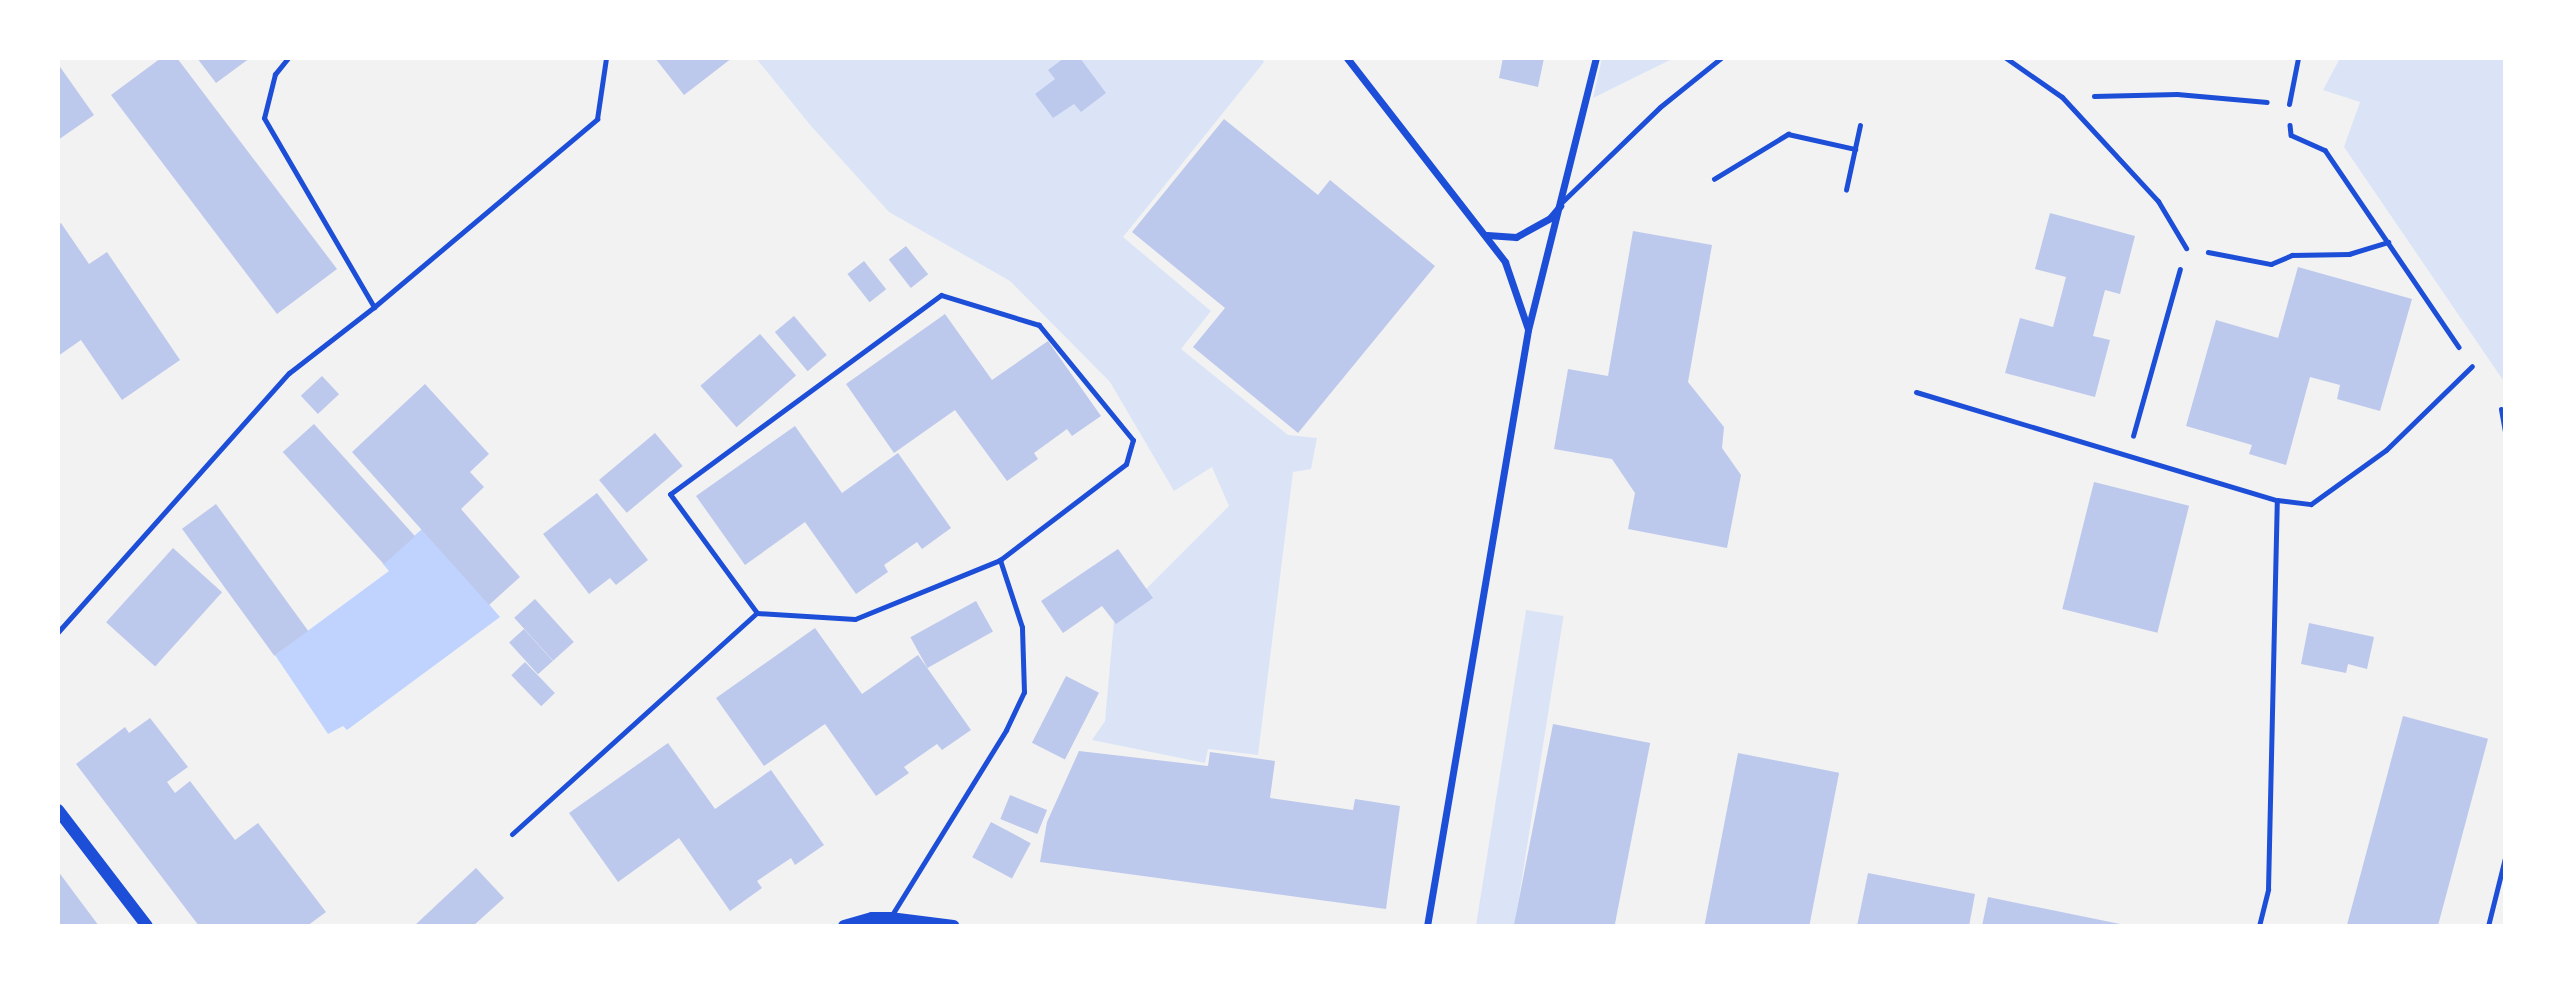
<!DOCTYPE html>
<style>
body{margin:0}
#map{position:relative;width:2563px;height:984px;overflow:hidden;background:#f2f2f2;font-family:"Open Sans",sans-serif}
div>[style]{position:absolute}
.green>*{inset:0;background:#dbe4f7;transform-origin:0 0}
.water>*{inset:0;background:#bfd3fe}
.building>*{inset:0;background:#bdc9ec;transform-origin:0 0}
.path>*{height:4.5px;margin:-2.25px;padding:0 2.25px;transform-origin:2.25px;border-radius:2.25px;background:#1d4ed8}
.service>*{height:5px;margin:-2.5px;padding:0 2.5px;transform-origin:2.5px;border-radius:2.5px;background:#1d4ed8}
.minor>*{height:7px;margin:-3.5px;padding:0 3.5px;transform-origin:3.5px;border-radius:3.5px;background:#1d4ed8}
.tertiary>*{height:12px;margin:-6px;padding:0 6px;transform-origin:6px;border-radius:6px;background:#1d4ed8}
span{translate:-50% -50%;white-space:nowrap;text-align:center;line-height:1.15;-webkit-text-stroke:5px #fff;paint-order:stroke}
.frame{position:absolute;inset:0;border:60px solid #fff;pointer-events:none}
</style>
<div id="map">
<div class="green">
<div style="clip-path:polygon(756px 58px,1261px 58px,1264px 62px,1123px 237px,1211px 311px,1181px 349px,1288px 435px,1317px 438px,1311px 469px,1293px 472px,1258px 755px,1208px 749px,1205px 763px,1092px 740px,1105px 721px,1114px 621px,1229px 506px,1212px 467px,1174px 491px,1110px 382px,1010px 281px,889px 212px,811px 126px)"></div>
<div style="clip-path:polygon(1602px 58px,1674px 58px,1593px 98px)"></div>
<div style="clip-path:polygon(2340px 58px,2505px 58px,2505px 383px,2344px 147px,2360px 102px,2323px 90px)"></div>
<div style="left:1526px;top:610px;width:38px;height:322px;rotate:9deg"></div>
</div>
<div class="water">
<div style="clip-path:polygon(423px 528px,500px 617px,347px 730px,343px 726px,328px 734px,275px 655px,389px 571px,383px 564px)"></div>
</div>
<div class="building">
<div style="clip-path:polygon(161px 58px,177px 58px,337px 269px,277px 314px,111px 95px)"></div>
<div style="clip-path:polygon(197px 58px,250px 58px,216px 83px)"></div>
<div style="clip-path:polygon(655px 58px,732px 58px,684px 95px)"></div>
<div style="clip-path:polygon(1064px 58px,1080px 58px,1106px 93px,1081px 112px,1074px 104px,1053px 118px,1035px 94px,1055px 79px,1048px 70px)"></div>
<div style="clip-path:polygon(1503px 58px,1544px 58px,1538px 87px,1499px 78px)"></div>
<div style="clip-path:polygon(58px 64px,94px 115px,58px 140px)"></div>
<div style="clip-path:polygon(1224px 119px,1318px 195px,1330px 180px,1435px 266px,1298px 433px,1193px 347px,1225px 308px,1132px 232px)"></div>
<div style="clip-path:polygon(2050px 213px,2135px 236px,2120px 294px,2105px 290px,2093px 336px,2110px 340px,2095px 397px,2005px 373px,2020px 318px,2053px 327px,2066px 277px,2035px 269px)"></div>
<div style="clip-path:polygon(61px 223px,89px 264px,107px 252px,180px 360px,122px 400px,81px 340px,58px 356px,58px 225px)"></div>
<div style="clip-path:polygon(1633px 231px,1712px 245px,1688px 382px,1724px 427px,1722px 448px,1741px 475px,1727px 548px,1628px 529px,1635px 493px,1612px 459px,1554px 449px,1568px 369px,1608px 376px)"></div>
<div style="left:906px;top:246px;width:36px;height:22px;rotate:52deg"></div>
<div style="left:864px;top:261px;width:36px;height:21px;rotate:52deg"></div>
<div style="clip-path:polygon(2298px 267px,2412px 299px,2380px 411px,2337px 399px,2340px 385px,2310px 377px,2286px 465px,2249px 454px,2252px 445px,2186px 426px,2216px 320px,2278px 338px)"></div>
<div style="clip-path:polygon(945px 314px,992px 380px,1048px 341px,1101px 416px,1072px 436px,1067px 429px,1034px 453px,1038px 459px,1007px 481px,955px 410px,894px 453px,846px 384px)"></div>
<div style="left:794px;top:316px;width:51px;height:25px;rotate:50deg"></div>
<div style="left:760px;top:334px;width:55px;height:79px;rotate:49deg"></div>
<div style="left:322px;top:376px;width:25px;height:29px;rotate:47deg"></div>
<div style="clip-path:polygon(425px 384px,489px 454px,470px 472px,484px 487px,461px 509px,520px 577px,489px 605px,352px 452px)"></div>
<div style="left:314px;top:424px;width:151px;height:42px;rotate:48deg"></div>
<div style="clip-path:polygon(795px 426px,842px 493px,898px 453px,951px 528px,922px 549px,917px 542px,884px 565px,888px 572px,856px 594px,805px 522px,745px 565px,696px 496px)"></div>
<div style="left:655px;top:433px;width:43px;height:73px;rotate:50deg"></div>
<div style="left:2094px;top:482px;width:98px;height:131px;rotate:14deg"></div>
<div style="clip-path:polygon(597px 493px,648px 560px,616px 585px,610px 578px,589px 594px,543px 534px)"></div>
<div style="left:216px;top:504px;width:157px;height:42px;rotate:54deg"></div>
<div style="left:173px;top:548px;width:66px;height:100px;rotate:42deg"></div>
<div style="clip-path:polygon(1118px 549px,1153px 598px,1116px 624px,1102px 606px,1063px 633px,1041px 601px)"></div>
<div style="left:535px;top:599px;width:58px;height:28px;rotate:48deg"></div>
<div style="left:976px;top:601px;width:35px;height:75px;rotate:61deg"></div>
<div style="clip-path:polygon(2309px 623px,2374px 637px,2367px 669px,2348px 664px,2346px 673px,2301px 664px)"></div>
<div style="clip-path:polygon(815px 628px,862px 694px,918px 655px,971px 730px,942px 750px,937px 744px,904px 767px,909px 773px,876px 796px,825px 724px,764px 766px,716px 698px)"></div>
<div style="left:524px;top:629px;width:43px;height:20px;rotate:48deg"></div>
<div style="left:525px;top:662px;width:43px;height:19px;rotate:46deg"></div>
<div style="left:1066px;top:676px;width:37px;height:75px;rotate:27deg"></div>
<div style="left:2403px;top:716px;width:88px;height:217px;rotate:15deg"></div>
<div style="clip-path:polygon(150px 718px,188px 767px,167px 782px,175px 793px,190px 781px,235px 840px,258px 823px,326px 912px,307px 926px,199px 926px,76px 764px,125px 727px,129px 733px)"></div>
<div style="left:1553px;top:724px;width:99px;height:206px;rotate:11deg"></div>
<div style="clip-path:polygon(668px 743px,715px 809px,771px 770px,824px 845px,795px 865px,791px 858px,757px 881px,762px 888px,730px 911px,679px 838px,618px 882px,569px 813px)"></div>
<div style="clip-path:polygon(1079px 751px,1208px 766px,1210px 752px,1275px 761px,1270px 798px,1353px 810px,1355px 799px,1400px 806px,1386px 909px,1040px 862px,1047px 822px)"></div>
<div style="left:1738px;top:753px;width:103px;height:176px;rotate:11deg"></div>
<div style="left:1010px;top:795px;width:40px;height:26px;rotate:22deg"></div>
<div style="left:991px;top:822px;width:45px;height:40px;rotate:28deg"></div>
<div style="clip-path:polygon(476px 868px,504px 898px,473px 926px,414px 926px)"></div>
<div style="clip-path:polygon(58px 871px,75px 894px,99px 926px,58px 926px)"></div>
<div style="clip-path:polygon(1868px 873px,1975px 894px,1969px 926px,1857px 926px)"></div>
<div style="clip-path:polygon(1988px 897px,2125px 925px,2125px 926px,1982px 926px)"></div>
</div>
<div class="path">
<div style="left:2094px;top:96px;width:83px;rotate:-1.4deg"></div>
<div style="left:2177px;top:94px;width:90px;rotate:5.1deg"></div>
<div style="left:2290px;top:125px;width:10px;rotate:84deg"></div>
<div style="left:2291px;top:135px;width:37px;rotate:24deg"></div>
<div style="left:2325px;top:150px;width:238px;rotate:55.8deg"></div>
<div style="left:1714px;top:179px;width:87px;rotate:-31.3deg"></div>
<div style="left:1788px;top:134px;width:69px;rotate:12.6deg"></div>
<div style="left:1846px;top:190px;width:66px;rotate:-77.8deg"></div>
<div style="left:2208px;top:252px;width:64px;rotate:10.8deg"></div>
<div style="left:2271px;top:264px;width:23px;rotate:-23deg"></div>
<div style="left:2292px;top:255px;width:57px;rotate:-1deg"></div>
<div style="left:2349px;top:254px;width:41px;rotate:-17.1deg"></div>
<div style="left:2133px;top:436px;width:173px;rotate:-74.3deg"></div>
</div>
<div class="service">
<div style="left:288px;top:58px;width:21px;rotate:129deg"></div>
<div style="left:275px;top:74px;width:45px;rotate:104deg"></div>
<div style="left:264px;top:118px;width:219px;rotate:59.8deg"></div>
<div style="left:2006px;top:58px;width:68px;rotate:34.9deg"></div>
<div style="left:2062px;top:97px;width:142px;rotate:47.3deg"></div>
<div style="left:2158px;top:201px;width:55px;rotate:59.2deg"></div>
<div style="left:2289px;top:104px;width:47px;rotate:-78.9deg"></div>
<div style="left:1562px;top:202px;width:136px;rotate:-44.1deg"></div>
<div style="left:1660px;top:107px;width:78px;rotate:-38.8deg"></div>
<div style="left:1916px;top:392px;width:377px;rotate:16.7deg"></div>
<div style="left:2277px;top:500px;width:34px;rotate:7deg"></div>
<div style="left:2311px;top:504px;width:92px;rotate:-35.8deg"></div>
<div style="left:2386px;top:450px;width:120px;rotate:-44.3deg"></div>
<div style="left:2501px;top:409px;width:23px;rotate:80deg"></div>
<div style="left:58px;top:632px;width:347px;rotate:-48.3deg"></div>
<div style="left:289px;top:373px;width:108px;rotate:-37.8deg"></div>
<div style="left:374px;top:307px;width:292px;rotate:-40.1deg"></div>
<div style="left:597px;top:119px;width:62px;rotate:-81.6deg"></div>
<div style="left:512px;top:834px;width:330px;rotate:-42.1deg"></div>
<div style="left:757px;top:613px;width:98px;rotate:3.5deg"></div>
<div style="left:855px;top:619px;width:157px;rotate:-22.1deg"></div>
<div style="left:1000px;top:560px;width:158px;rotate:-37.3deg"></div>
<div style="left:1126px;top:464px;width:25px;rotate:-74deg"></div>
<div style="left:1133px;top:440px;width:149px;rotate:-129.3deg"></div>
<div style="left:1039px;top:325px;width:102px;rotate:-163deg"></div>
<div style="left:941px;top:295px;width:336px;rotate:143.7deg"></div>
<div style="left:670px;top:494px;width:147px;rotate:53.8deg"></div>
<div style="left:890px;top:918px;width:221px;rotate:-58.3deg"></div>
<div style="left:1006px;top:730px;width:42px;rotate:-64.7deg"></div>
<div style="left:1024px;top:692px;width:65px;rotate:-91.8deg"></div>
<div style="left:1022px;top:627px;width:71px;rotate:-108.2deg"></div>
<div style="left:2259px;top:926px;width:38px;rotate:-76deg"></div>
<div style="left:2268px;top:889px;width:389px;rotate:-88.7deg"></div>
<div style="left:2488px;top:926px;width:70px;rotate:-76deg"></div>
</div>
<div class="minor">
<div style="left:1347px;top:58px;width:258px;rotate:52.2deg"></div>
<div style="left:1505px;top:262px;width:71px;rotate:71.1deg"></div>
<div style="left:1487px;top:235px;width:29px;rotate:4deg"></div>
<div style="left:1516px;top:237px;width:39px;rotate:-29deg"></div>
<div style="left:1550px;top:218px;width:16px;rotate:-50deg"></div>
<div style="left:1427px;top:926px;width:604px;rotate:-80.38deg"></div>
<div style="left:1528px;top:330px;width:280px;rotate:-76deg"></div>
</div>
<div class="tertiary">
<div style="left:58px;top:810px;width:146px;rotate:52.5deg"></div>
<div style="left:844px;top:926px;width:29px;rotate:-16deg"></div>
<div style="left:872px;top:918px;width:18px"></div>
<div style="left:890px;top:918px;width:64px;rotate:7.2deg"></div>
</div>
<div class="frame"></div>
</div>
